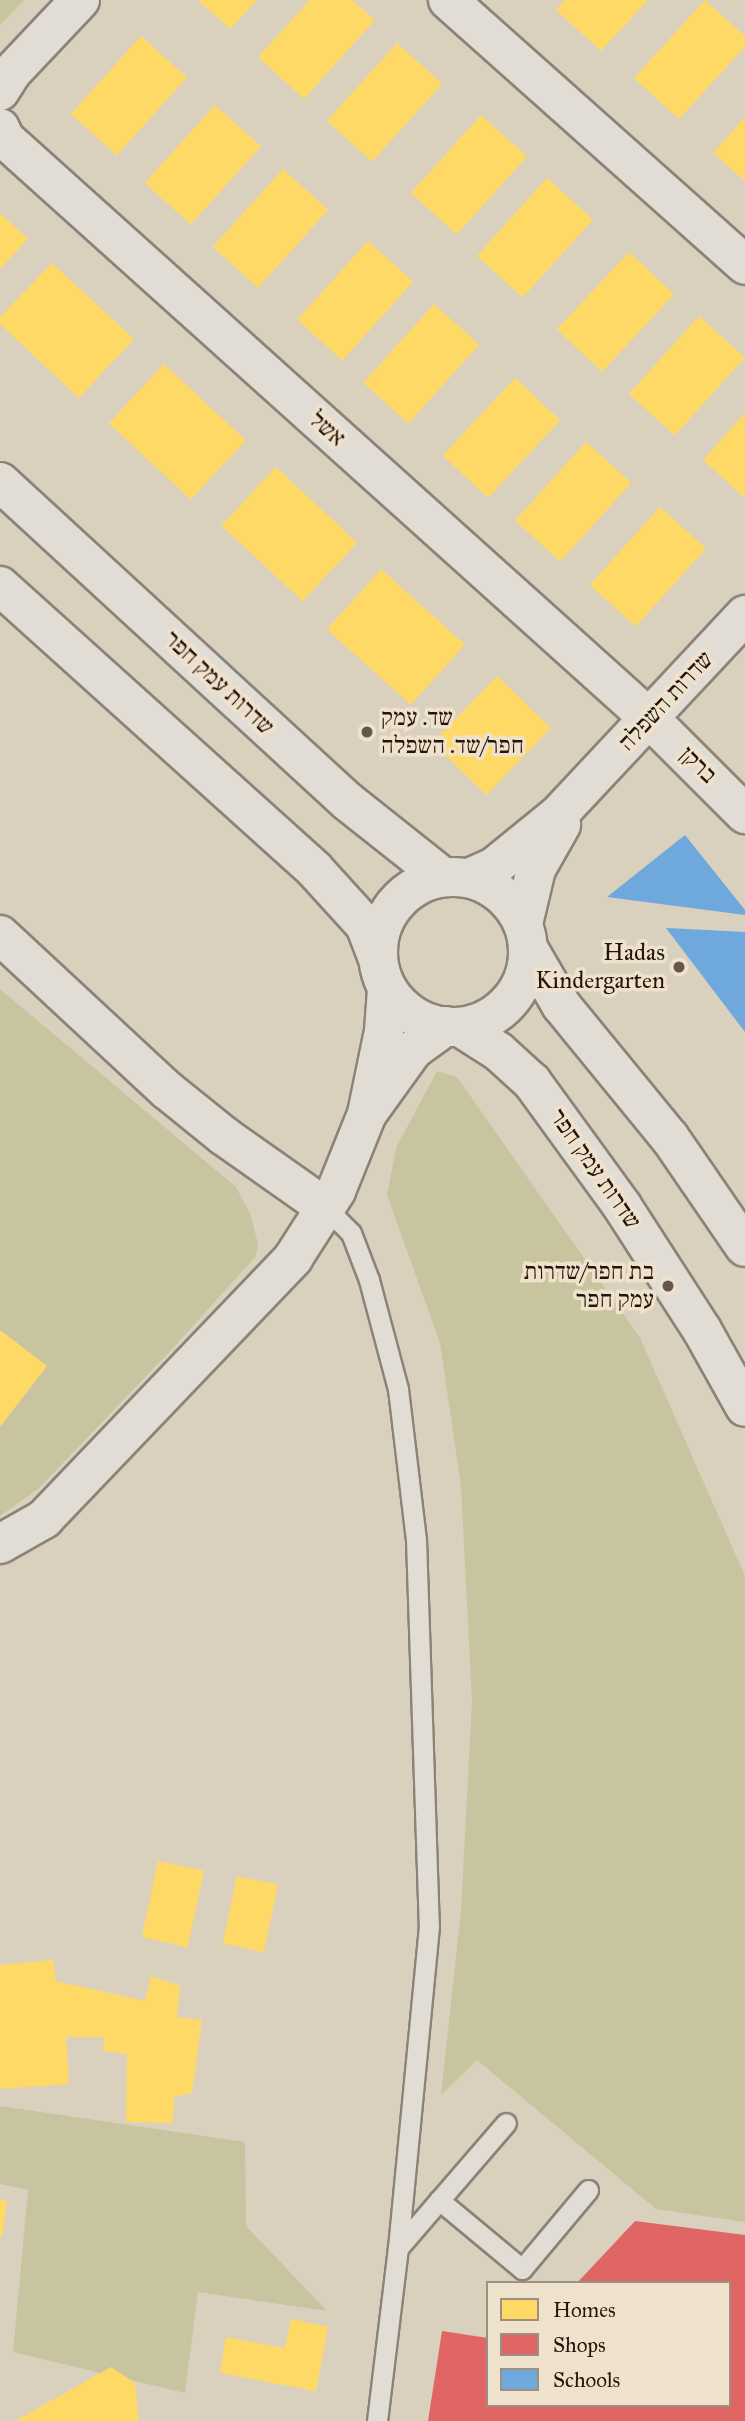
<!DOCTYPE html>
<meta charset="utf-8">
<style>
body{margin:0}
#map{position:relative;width:745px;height:2421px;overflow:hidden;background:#dad0be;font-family:"IM FELL Great Primer","Frank Ruhl Libre",serif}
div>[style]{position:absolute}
.green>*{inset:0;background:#c9c4a0}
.homes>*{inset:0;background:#ffd966;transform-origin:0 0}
.shops>*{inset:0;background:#e06666}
.schools>*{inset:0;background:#6fa8dc}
.roads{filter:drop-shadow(2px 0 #8b8378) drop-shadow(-2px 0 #8b8378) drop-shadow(0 2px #8b8378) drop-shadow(0 -2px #8b8378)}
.service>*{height:19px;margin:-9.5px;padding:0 9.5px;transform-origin:9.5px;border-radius:9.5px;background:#e2ddd4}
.minor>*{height:38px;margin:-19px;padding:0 19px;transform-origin:19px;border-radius:19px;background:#e2ddd4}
.tertiary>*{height:38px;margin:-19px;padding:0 19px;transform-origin:19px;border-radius:19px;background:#e2ddd4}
.tertiary>.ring{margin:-19px;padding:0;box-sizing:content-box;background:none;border:38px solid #e2ddd4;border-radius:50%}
.dots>*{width:19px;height:19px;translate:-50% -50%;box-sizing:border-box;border:4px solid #efe2cd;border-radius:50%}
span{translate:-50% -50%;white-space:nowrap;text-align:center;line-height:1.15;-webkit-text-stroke:7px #efe2cd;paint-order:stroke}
.street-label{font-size:24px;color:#25140a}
.poi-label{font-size:24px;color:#25140a}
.left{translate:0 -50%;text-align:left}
.right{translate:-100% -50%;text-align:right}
.legend{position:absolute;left:486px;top:2281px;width:245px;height:126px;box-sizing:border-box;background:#efe2cd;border:2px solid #9e907f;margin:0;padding:9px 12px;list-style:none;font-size:21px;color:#25140a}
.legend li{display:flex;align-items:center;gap:14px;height:35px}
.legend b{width:35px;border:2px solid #9e907f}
</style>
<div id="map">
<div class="green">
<div style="clip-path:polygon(0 0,24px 0,0 25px)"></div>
<div style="clip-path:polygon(0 989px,236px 1187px,251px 1216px,258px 1244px,256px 1256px,173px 1348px,39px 1488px,0 1516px)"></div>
<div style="clip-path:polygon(437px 1071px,457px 1077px,640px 1338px,745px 1576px,745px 2222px,656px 2209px,477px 2060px,441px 2095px,461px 1911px,472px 1701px,461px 1486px,440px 1343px,387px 1195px,396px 1148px)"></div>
<div style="clip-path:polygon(0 2106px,245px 2142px,246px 2226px,327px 2311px,198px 2292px,185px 2393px,13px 2352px,28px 2190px,0 2184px)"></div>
</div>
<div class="homes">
<div style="clip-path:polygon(198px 0,257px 0,230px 29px)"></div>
<div style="clip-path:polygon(310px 0,352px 0,375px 20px,304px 99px,258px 57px)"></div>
<div style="clip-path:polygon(565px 0,648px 0,601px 51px,556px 10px)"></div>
<div style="clip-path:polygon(705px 0,745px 36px,745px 47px,679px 119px,634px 78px)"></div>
<div style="left:141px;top:36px;width:62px;height:105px;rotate:42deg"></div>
<div style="left:397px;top:43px;width:61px;height:105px;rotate:42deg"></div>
<div style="left:215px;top:105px;width:62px;height:105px;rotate:42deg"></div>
<div style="left:481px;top:115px;width:62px;height:105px;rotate:42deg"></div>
<div style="clip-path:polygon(745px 117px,745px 181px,713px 153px)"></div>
<div style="left:283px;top:169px;width:61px;height:105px;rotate:42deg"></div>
<div style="left:547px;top:178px;width:62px;height:105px;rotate:42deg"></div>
<div style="clip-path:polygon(0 213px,28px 239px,0 269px)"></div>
<div style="left:368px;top:241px;width:61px;height:106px;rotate:42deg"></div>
<div style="left:629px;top:252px;width:62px;height:106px;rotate:43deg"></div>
<div style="clip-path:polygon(52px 263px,134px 339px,79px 398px,0 324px,0 317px)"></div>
<div style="left:434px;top:304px;width:61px;height:106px;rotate:42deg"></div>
<div style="left:699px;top:316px;width:62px;height:105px;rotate:42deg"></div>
<div style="left:164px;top:364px;width:112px;height:81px;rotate:43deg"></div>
<div style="left:515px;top:378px;width:62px;height:106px;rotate:43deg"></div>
<div style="clip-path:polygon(745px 413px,745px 498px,703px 460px)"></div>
<div style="left:586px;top:442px;width:61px;height:106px;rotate:42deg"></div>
<div style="left:276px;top:467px;width:111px;height:80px;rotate:43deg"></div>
<div style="left:660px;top:507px;width:62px;height:105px;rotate:42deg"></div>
<div style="left:381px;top:569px;width:113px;height:81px;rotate:42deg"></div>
<div style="left:497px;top:676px;width:75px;height:93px;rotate:44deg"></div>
<div style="clip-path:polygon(0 1330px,47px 1366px,0 1427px)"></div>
<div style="left:158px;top:1861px;width:47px;height:78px;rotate:12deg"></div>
<div style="left:237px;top:1876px;width:42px;height:69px;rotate:12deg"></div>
<div style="clip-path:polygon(53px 1960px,56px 1981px,145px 2001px,151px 1976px,180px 1986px,177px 2017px,202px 2020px,192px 2093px,174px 2097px,173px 2123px,126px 2122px,127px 2054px,103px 2051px,104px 2037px,66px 2037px,69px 2084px,0 2089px,0 1965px)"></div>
<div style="clip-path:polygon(0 2200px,7px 2201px,2px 2237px,0 2237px)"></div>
<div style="clip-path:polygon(291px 2319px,328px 2327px,316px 2391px,220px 2373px,226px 2337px,285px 2348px)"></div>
<div style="clip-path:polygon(111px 2367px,135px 2383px,139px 2421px,15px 2421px)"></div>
</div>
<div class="shops">
<div style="clip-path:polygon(635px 2221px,745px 2235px,745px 2421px,428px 2421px,442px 2331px,488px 2338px,488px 2405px,729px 2405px,729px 2283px,577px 2283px)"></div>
</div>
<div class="schools">
<div style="clip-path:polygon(685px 835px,745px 910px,745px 915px,607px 897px)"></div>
<div style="clip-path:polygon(666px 928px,745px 932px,745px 1032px)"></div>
</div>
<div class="roads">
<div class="service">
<div style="left:326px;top:1208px;width:35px;rotate:45deg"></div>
<div style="left:351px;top:1233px;width:50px;rotate:69deg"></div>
<div style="left:369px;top:1280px;width:113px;rotate:75.1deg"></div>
<div style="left:398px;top:1389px;width:151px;rotate:83.2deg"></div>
<div style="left:416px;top:1539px;width:387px;rotate:88.1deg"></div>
<div style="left:429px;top:1926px;width:323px;rotate:95.5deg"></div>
<div style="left:439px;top:2200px;width:108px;rotate:39.7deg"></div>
<div style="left:522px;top:2269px;width:103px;rotate:-50.1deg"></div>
<div style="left:377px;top:2421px;width:174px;rotate:-83.1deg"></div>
<div style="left:398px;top:2248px;width:165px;rotate:-49.2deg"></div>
</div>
<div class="minor">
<div style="left:448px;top:0;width:398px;rotate:41.7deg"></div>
<div style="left:0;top:91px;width:22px;rotate:-58deg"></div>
<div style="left:12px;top:72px;width:99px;rotate:-46.6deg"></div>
<div style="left:0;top:128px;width:12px;rotate:66deg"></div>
<div style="left:5px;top:139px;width:866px;rotate:41.96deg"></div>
<div style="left:649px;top:718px;width:136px;rotate:45deg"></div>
<div style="left:469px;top:878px;width:27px;rotate:-24deg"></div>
<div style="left:494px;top:867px;width:82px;rotate:-39.1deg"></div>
<div style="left:558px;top:815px;width:274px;rotate:-46.9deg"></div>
<div style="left:523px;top:924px;width:57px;rotate:-76.7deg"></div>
<div style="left:536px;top:869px;width:51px;rotate:-60.4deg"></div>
<div style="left:0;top:935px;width:228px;rotate:42.9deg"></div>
<div style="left:167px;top:1090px;width:73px;rotate:38.9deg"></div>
<div style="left:224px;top:1136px;width:125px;rotate:35.2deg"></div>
<div style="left:387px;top:989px;width:42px;rotate:94.1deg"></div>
<div style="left:384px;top:1031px;width:85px;rotate:101.6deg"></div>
<div style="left:367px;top:1114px;width:79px;rotate:-54.3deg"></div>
<div style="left:413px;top:1050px;width:41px;rotate:-36deg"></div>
<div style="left:0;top:1544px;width:51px;rotate:-29.6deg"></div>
<div style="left:44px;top:1519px;width:361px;rotate:-46.3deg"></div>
<div style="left:293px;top:1258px;width:80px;rotate:-57.3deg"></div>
<div style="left:336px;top:1191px;width:83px;rotate:-68.1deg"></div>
</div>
<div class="tertiary">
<div style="left:0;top:482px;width:471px;rotate:42.6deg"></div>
<div style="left:347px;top:801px;width:122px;rotate:38.4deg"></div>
<div style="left:0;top:586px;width:423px;rotate:42deg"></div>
<div style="left:314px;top:869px;width:76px;rotate:47.7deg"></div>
<div style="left:365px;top:925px;width:34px;rotate:69deg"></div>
<div class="ring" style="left:378px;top:877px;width:112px;height:112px"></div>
<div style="left:528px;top:948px;width:66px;rotate:59.9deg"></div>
<div style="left:561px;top:1005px;width:172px;rotate:50.7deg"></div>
<div style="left:670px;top:1138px;width:132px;rotate:55.5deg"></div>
<div style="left:460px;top:1027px;width:46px;rotate:32.7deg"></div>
<div style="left:499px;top:1052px;width:45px;rotate:42.3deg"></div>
<div style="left:532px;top:1082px;width:153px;rotate:54deg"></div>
<div style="left:622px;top:1206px;width:148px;rotate:57.2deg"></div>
<div style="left:702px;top:1330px;width:88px;rotate:60.8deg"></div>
</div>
</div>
<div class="dots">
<div style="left:367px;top:732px;background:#645649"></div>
<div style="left:679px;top:967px;background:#645649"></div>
<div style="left:668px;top:1286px;background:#645649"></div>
</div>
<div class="street-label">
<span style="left:327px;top:429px;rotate:42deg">אשל</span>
<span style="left:219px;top:683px;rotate:43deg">שדרות עמק חפר</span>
<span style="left:666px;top:701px;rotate:-47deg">שדרות השפלה</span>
<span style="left:698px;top:765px;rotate:44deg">ברקן</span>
<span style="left:595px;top:1169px;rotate:55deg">שדרות עמק חפר</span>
</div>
<div class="poi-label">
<span class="left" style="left:381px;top:732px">שד. עמק<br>חפר/שד. השפלה</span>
<span class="right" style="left:665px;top:967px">Hadas<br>Kindergarten</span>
<span class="right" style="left:654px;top:1286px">בת חפר/שדרות<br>עמק חפר</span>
</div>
<ul class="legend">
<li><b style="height:19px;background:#ffd966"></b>Homes</li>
<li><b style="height:19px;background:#e06666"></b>Shops</li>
<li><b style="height:19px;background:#6fa8dc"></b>Schools</li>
</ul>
</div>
